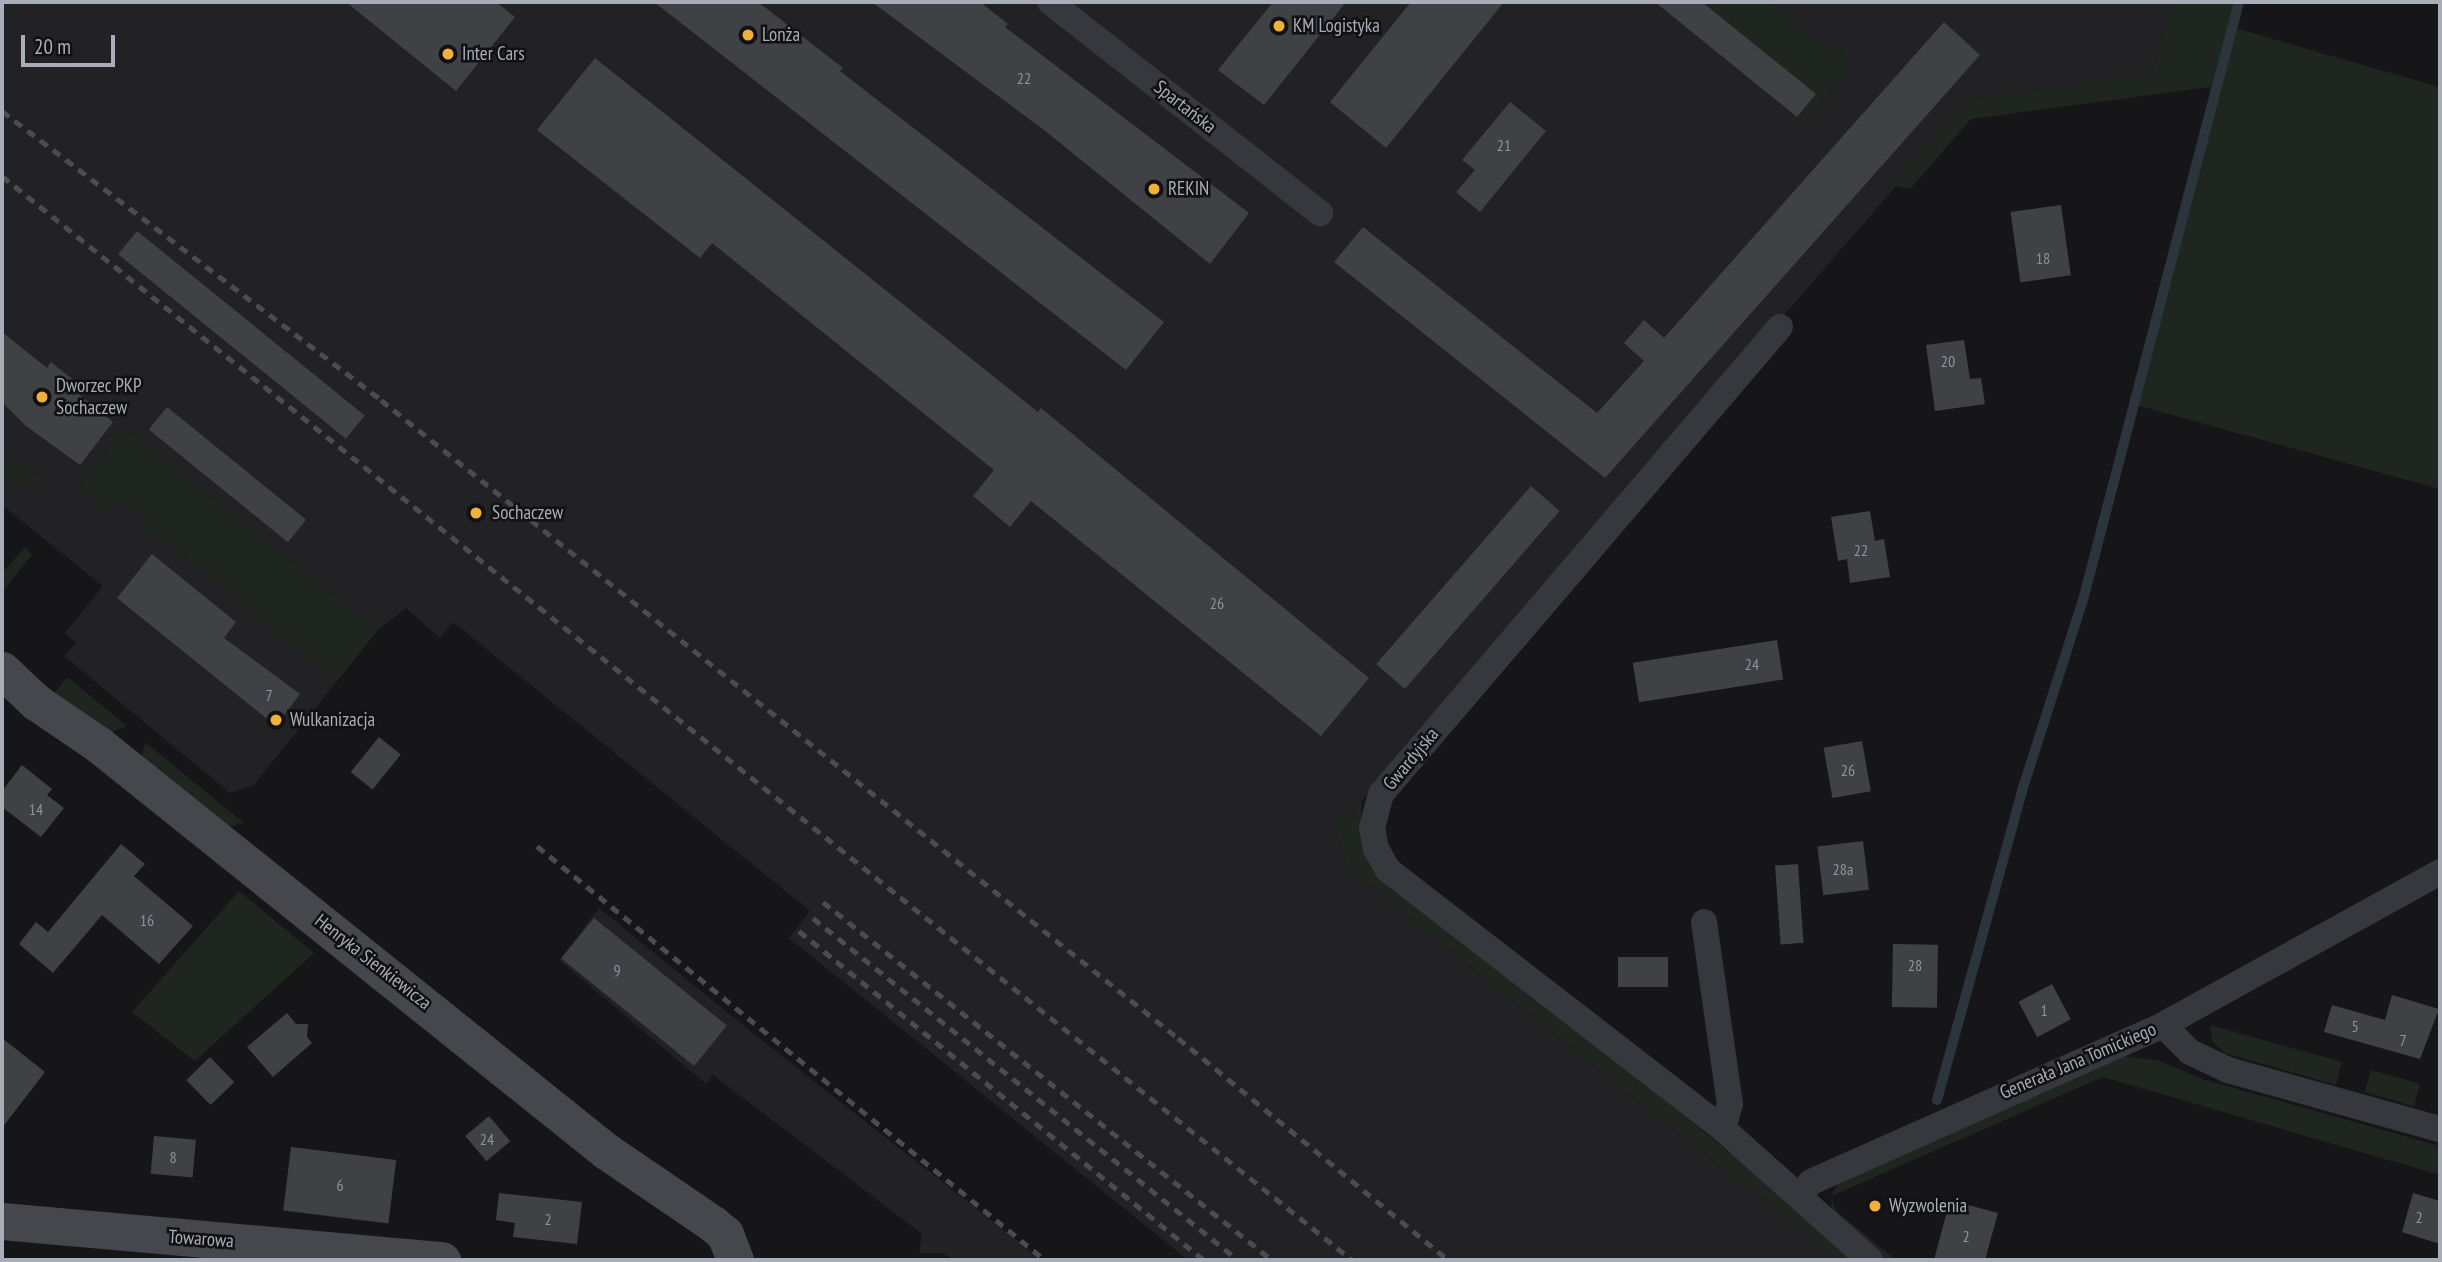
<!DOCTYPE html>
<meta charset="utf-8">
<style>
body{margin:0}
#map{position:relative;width:2442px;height:1262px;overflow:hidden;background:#161618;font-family:"PT Sans Narrow",sans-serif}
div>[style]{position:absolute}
.built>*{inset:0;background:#222225}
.green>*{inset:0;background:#1e261f;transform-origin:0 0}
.stream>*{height:10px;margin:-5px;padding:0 5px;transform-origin:5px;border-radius:5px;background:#2c353c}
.building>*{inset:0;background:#404145;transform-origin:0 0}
.street>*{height:26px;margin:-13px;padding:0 13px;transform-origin:13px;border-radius:13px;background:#37383d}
.secondary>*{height:37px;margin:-18.5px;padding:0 18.5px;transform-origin:18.5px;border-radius:18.5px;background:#45474d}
.rail>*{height:5px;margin-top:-2.5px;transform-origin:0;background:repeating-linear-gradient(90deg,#4a4c52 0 9px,transparent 0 16px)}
.dots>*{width:19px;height:19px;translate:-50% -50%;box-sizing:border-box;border:4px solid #111113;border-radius:50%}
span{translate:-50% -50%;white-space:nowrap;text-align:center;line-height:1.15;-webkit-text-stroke:5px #111113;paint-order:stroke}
.number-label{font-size:16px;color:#8e929b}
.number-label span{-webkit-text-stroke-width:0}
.poi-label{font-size:19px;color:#a8adb8}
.left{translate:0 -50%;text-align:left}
.street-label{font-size:19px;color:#a8adb8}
.frame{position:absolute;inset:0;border:4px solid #a8adb8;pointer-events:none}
.scale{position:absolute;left:21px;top:35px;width:94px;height:32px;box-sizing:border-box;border:4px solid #a8adb8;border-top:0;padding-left:9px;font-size:21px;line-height:24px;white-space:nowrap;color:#a8adb8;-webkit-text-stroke:5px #111113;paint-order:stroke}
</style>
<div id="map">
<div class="built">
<div style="clip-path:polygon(2px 2px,2173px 2px,2151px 74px,1971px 100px,1361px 802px,1344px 822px,1333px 821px,1347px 868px,1839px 1260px,1188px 1260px,789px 938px,810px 911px,453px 622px,440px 638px,406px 608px,378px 630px,254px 785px,230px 793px,64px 656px,76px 643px,65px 633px,103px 586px,2px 505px)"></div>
<div style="clip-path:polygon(599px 908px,749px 1030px,1042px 1260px,953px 1260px,943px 1253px,919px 1253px,922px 1234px,713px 1075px,706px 1084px,559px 960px)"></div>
</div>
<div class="green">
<div style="clip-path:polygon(1702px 2px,1767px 2px,1838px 56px,1850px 41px,1847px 74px,1810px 115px,1797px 117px,1816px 94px)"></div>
<div style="clip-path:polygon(2173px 2px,2242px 2px,2235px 28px,2440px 87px,2440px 489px,2129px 403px,2211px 87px,1971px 119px,1910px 189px,1892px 185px,1971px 99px,2151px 74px)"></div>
<div style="clip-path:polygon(124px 427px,378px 630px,337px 681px,161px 537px,144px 533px,151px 523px,122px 500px,109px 510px,79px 486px)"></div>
<div style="clip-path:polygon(11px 456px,44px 479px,40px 489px,2px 480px,2px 468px)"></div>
<div style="clip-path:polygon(25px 547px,32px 555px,2px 592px,2px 573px)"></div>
<div style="clip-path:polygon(65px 679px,70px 679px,127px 726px,111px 733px,54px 694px)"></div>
<div style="clip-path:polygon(145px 742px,244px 823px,227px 827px,142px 756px)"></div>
<div style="clip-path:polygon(1361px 802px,1361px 838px,1371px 868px,1392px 890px,1603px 1050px,1778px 1192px,1851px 1260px,1839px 1260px,1347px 868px,1333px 821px,1344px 821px)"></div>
<div style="clip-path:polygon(239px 891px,314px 953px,195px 1061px,132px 1012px)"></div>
<div style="clip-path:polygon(2210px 1025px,2342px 1062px,2336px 1085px,2225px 1053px,2212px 1041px)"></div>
<div style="clip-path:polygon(2124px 1056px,2160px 1061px,2202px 1079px,2440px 1146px,2440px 1175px,2103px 1077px,1831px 1196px,1836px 1211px,1896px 1260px,1882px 1260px,1832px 1215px,1831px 1196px,1839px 1182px)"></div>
<div style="left:2371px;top:1070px;width:51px;height:23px;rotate:16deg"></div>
</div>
<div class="stream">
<div style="left:1937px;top:1100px;width:320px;rotate:-74.6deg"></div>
<div style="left:2022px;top:791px;width:201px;rotate:-72.3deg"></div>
<div style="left:2083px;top:600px;width:618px;rotate:-75.38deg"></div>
</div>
<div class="building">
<div style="clip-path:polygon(346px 2px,496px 2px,515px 17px,456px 91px)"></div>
<div style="clip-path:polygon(654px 2px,758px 2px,843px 68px,840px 71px,1164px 322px,1126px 370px)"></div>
<div style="clip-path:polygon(872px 2px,980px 2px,1008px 24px,1005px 27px,1249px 213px,1210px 264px,1044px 130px)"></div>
<div style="clip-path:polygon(1273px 2px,1346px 2px,1264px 105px,1218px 70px)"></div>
<div style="clip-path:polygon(1411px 2px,1504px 2px,1386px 148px,1330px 102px)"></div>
<div style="clip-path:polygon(1655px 2px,1702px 2px,1816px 94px,1797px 117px)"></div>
<div style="clip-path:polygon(1944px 22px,1980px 55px,1605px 478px,1334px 262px,1363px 227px,1597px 413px,1644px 361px,1624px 343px,1644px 320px,1664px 338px)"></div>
<div style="clip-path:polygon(595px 58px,1038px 412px,1041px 408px,1369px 678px,1321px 736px,1031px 501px,1010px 527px,973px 496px,994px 470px,712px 243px,700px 258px,537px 130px)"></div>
<div style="clip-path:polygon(1510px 102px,1546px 131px,1480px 212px,1456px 192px,1475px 170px,1462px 160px)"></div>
<div style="left:2061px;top:205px;width:71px;height:51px;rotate:82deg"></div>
<div style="left:137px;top:231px;width:293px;height:30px;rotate:39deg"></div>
<div style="clip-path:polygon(2px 332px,47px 368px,51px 362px,81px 386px,76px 392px,113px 422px,80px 465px,26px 426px,2px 402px)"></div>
<div style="clip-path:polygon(1964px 340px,1970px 379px,1981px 378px,1985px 404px,1935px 411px,1926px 345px)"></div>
<div style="left:167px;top:407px;width:179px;height:29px;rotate:39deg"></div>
<div style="left:1531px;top:486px;width:38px;height:236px;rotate:41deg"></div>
<div style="clip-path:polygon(1870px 511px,1875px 541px,1884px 539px,1890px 577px,1850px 583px,1847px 559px,1838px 561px,1831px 517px)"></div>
<div style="clip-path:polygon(152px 554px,236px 622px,224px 638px,300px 694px,276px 726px,117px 598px)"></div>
<div style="left:1777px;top:640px;width:40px;height:146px;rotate:81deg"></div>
<div style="left:379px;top:737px;width:28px;height:45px;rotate:39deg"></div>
<div style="left:1862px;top:741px;width:51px;height:39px;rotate:80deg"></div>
<div style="clip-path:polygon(22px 765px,52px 789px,47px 795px,64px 808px,41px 837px,2px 807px,2px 791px)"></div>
<div style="left:1863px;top:841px;width:49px;height:46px;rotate:83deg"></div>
<div style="clip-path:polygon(121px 844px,145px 864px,134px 876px,193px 926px,159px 964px,102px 915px,53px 973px,19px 944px,36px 922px,48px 932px)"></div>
<div style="left:1798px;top:864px;width:79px;height:23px;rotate:86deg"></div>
<div style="left:594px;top:918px;width:171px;height:52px;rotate:39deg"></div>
<div style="left:1893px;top:944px;width:45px;height:63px;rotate:1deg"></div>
<div style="left:1618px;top:957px;width:50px;height:30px"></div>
<div style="left:2052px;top:984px;width:40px;height:38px;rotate:62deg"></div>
<div style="clip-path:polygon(2392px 995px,2439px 1009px,2420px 1059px,2324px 1032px,2332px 1005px,2385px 1020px)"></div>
<div style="clip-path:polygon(287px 1013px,296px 1024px,308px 1024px,307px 1037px,312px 1043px,273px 1077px,247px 1047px)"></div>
<div style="clip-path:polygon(2px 1038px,45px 1072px,2px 1128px)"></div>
<div style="left:210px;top:1057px;width:35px;height:33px;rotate:46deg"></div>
<div style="left:489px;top:1116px;width:33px;height:31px;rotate:50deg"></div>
<div style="left:154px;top:1136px;width:42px;height:38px;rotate:5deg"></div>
<div style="left:291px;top:1147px;width:106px;height:64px;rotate:7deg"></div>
<div style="clip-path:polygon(499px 1193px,582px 1202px,577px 1244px,513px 1237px,515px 1223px,496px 1220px)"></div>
<div style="clip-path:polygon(2413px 1193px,2440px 1201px,2440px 1244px,2402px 1232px)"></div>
<div style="clip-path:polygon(1950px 1200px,1998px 1213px,1985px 1260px,1934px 1260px)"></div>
</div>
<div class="street">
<div style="left:1050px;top:2px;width:343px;rotate:38deg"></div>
<div style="left:1780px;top:327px;width:614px;rotate:130.51deg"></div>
<div style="left:1381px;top:794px;width:34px;rotate:105deg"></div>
<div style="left:1372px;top:827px;width:22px;rotate:80deg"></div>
<div style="left:1376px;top:849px;width:24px;rotate:60deg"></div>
<div style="left:1388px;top:870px;width:423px;rotate:37.7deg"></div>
<div style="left:1723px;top:1129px;width:197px;rotate:41.7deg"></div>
<div style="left:1704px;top:922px;width:184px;rotate:81.9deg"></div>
<div style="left:1730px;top:1104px;width:26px;rotate:106deg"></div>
<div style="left:2163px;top:1025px;width:38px;rotate:45deg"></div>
<div style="left:2190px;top:1052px;width:42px;rotate:25.3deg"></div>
<div style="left:2228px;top:1070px;width:220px;rotate:15.6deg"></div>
<div style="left:1799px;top:1196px;width:18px;rotate:-49deg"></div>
<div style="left:1811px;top:1182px;width:385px;rotate:-24deg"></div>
<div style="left:2163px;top:1025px;width:316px;rotate:-28.9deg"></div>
</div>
<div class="secondary">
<div style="left:2px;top:670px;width:47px;rotate:43.3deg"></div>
<div style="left:36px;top:702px;width:76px;rotate:34.3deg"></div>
<div style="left:99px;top:745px;width:650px;rotate:38.69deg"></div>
<div style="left:606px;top:1151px;width:130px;rotate:34.3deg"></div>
<div style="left:713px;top:1224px;width:16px;rotate:40deg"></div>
<div style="left:725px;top:1234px;width:28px;rotate:69deg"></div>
<div style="left:2px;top:1221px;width:442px;rotate:5.1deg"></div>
</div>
<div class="rail">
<div style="left:2px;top:111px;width:477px;rotate:37.3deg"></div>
<div style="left:381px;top:400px;width:1021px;rotate:38.68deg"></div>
<div style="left:1178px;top:1038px;width:350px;rotate:39.4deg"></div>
<div style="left:2px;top:176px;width:1731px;rotate:38.76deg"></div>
<div style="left:537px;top:846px;width:655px;rotate:39.18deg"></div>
<div style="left:823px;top:902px;width:574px;rotate:38.57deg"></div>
<div style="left:813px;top:918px;width:546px;rotate:38.82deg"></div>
<div style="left:799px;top:931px;width:522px;rotate:39.09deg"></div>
</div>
<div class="dots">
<div style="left:1279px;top:26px;background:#f2b134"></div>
<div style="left:748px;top:35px;background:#f2b134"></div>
<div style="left:448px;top:54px;background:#f2b134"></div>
<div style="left:1154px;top:189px;background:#f2b134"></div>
<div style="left:42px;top:397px;background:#f2b134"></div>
<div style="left:476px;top:513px;background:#f2b134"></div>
<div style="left:276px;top:720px;background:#f2b134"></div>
<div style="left:1875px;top:1206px;background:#f2b134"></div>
</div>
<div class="number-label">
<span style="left:1024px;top:78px">22</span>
<span style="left:1504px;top:145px">21</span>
<span style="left:2043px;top:258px">18</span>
<span style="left:1948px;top:361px">20</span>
<span style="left:1861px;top:550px">22</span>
<span style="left:1217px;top:603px">26</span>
<span style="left:1752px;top:664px">24</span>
<span style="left:269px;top:695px">7</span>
<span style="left:1848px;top:770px">26</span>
<span style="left:36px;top:809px">14</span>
<span style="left:1843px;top:869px">28a</span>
<span style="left:147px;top:920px">16</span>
<span style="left:1915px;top:965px">28</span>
<span style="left:617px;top:970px">9</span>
<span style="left:2044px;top:1010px">1</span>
<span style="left:2355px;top:1026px">5</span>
<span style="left:2403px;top:1040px">7</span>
<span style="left:487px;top:1139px">24</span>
<span style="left:173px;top:1157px">8</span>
<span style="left:340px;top:1185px">6</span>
<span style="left:2419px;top:1217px">2</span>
<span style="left:548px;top:1219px">2</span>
<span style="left:1966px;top:1236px">2</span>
</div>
<div class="poi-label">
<span class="left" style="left:1293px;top:26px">KM Logistyka</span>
<span class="left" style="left:762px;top:35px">Lonża</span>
<span class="left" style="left:462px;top:54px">Inter Cars</span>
<span class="left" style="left:1168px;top:189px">REKIN</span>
<span class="left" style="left:56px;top:397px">Dworzec PKP<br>Sochaczew</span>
<span class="left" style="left:492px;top:513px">Sochaczew</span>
<span class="left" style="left:290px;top:720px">Wulkanizacja</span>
<span class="left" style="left:1889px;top:1206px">Wyzwolenia</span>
</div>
<div class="street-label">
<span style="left:1185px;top:107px;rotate:38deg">Spartańska</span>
<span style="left:1411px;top:759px;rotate:-50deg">Gwardyjska</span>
<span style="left:373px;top:962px;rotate:38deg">Henryka Sienkiewicza</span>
<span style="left:2078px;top:1061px;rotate:-23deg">Generała Jana Tomickiego</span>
<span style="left:201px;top:1239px;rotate:4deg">Towarowa</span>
</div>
<div class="frame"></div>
<div class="scale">20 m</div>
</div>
